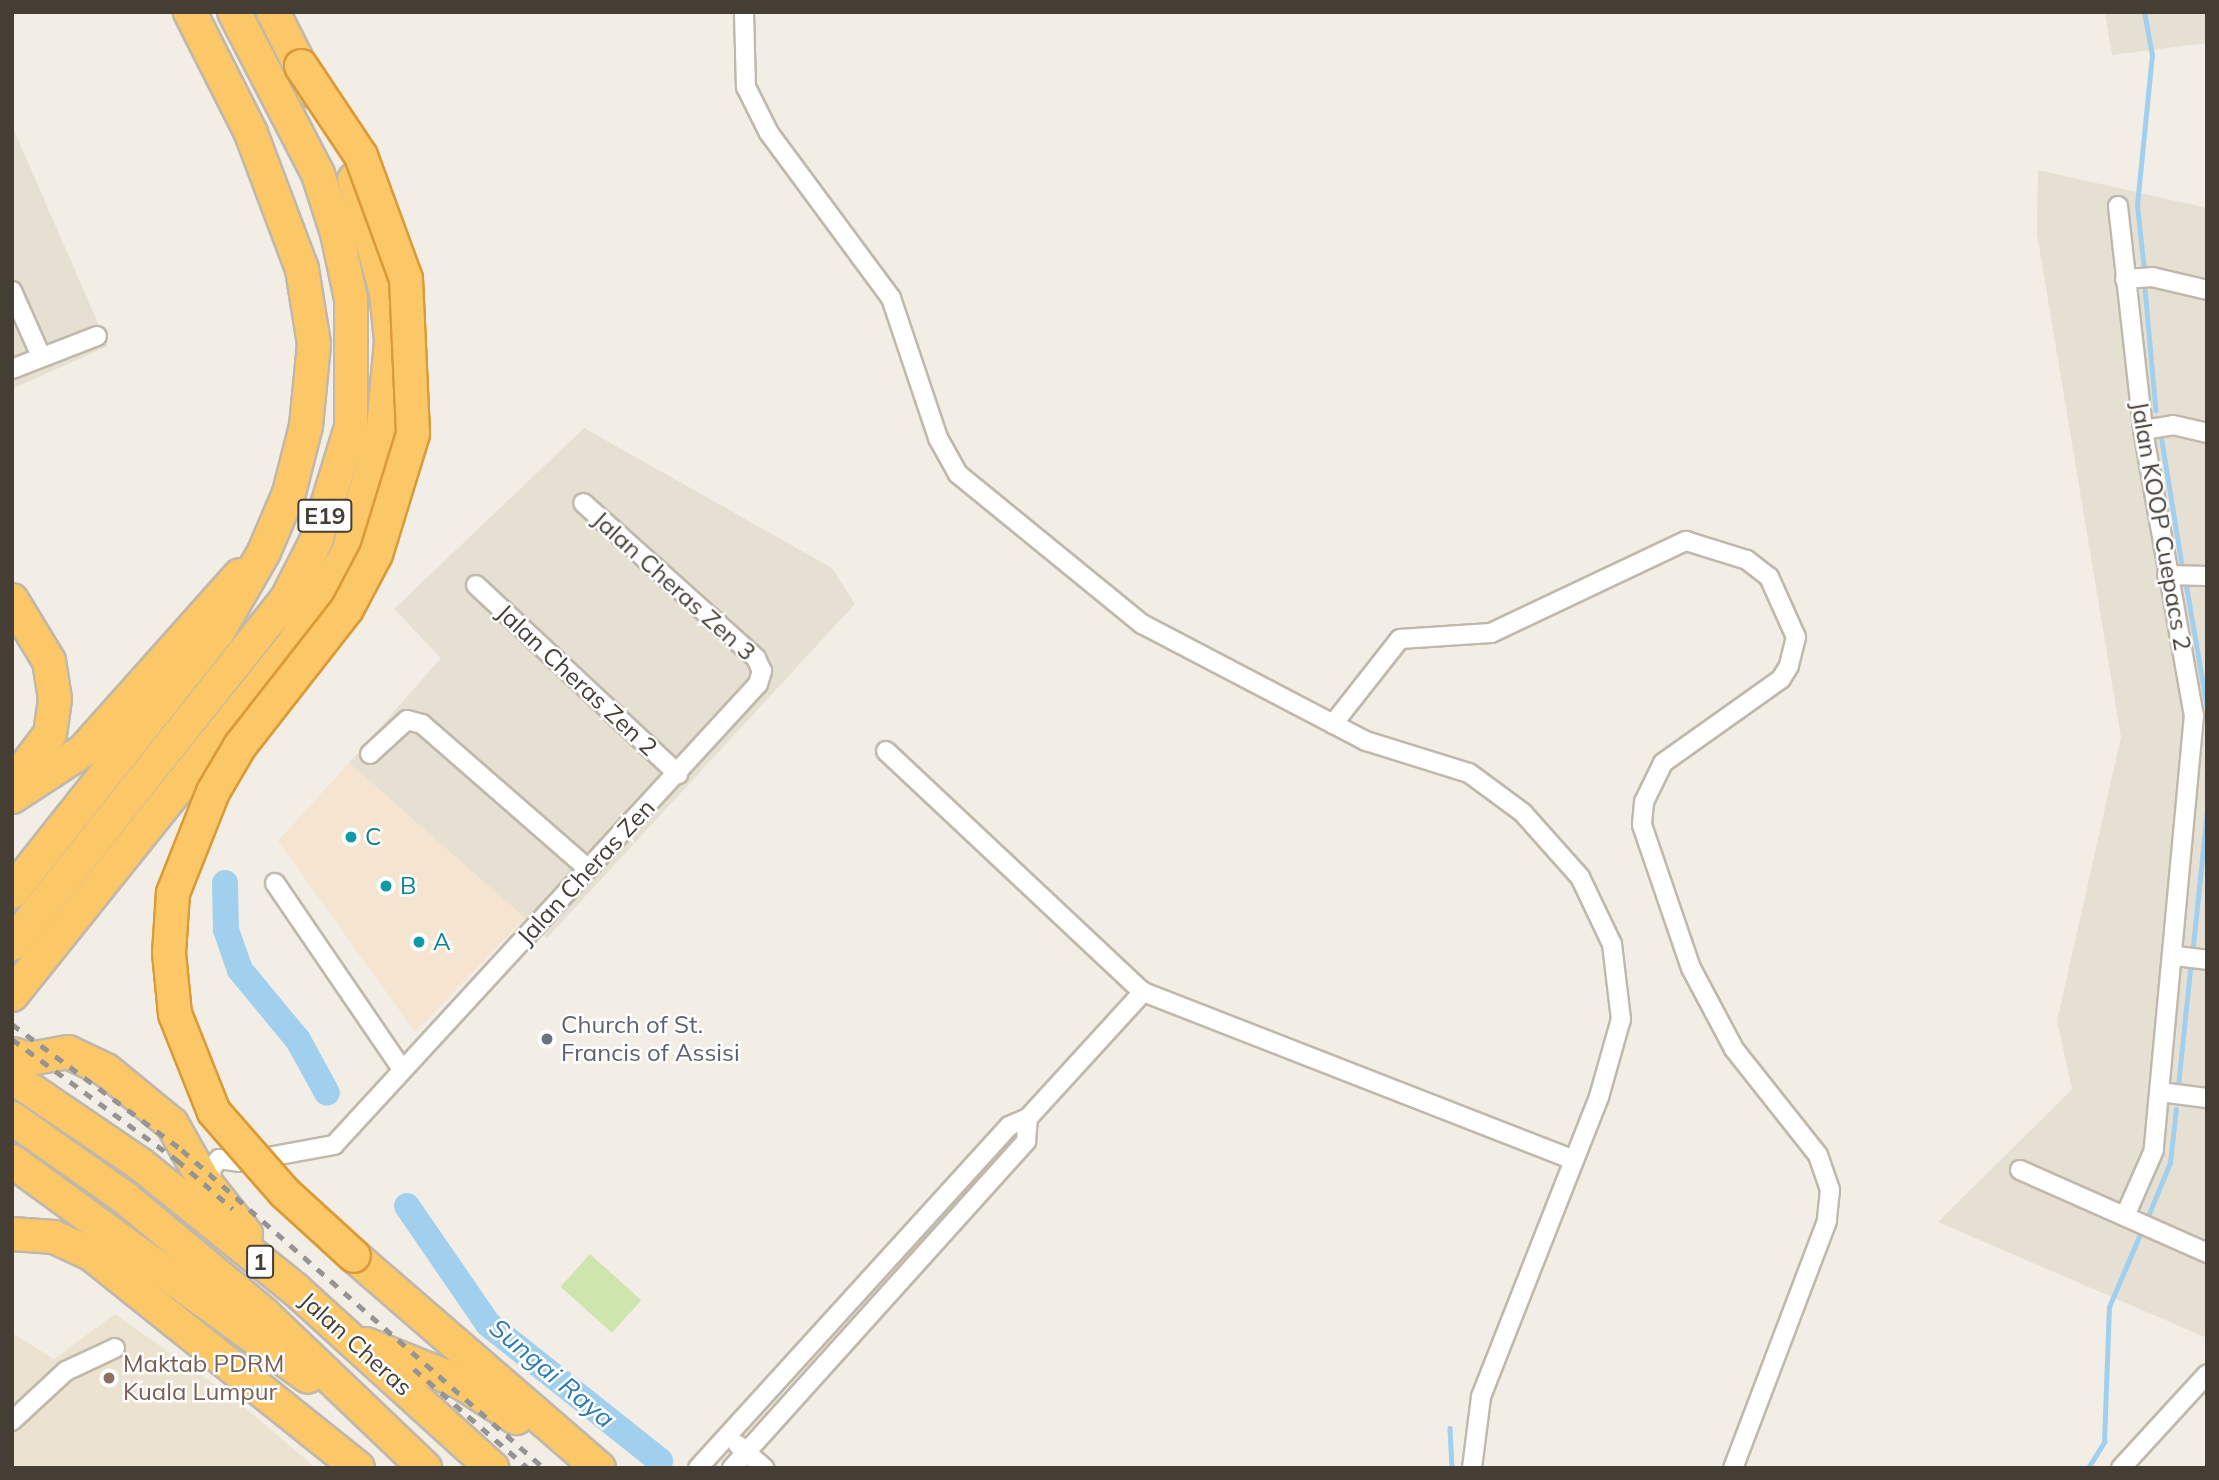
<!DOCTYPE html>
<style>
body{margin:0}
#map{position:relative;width:2219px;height:1480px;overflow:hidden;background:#f2eee5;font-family:Mulish,sans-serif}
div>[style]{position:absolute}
.residential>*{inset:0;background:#e6e0d3}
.commercial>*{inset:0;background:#f4e4d0}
.education>*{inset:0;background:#ebe3cf}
.green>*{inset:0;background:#cee6ae;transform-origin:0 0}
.stream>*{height:4.5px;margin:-2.25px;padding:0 2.25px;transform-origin:2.25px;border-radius:2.25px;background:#a1d0ee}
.river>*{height:26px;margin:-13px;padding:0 13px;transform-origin:13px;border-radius:13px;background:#a1d0ee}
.roads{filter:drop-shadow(2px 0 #c0b8ab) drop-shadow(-2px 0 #c0b8ab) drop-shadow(0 2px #c0b8ab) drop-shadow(0 -2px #c0b8ab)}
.street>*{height:18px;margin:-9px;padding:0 9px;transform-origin:9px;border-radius:9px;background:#fff}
.highway>*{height:32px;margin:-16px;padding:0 16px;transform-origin:16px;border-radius:16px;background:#fbc767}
.rail>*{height:4.5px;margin-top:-2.25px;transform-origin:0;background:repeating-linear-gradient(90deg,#949494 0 9px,transparent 0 18px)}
.bridges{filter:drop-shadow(2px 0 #da9b37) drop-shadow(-2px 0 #da9b37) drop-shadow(0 2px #da9b37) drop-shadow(0 -2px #da9b37)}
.highway-bridge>*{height:32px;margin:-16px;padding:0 16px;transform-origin:16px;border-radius:16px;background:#fbc767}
.dots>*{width:19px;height:19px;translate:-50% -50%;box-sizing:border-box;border:4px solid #fff;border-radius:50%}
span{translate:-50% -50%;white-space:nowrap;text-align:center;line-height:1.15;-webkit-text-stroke:5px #fff;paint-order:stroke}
.shield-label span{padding:2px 5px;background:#fff;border:2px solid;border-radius:5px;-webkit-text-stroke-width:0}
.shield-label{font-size:23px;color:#443e35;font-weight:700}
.street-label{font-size:24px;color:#443e35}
.culture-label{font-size:24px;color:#0d838f}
.left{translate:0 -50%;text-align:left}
.worship-label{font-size:24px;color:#5b616d}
.education-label{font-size:24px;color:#785e54}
.water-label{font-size:26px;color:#307bad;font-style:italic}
.frame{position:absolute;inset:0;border:14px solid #443e35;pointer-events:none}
</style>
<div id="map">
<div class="residential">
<div style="clip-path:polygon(2105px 12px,2207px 12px,2207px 43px,2112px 55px)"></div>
<div style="clip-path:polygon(12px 126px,108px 346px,12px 389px)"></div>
<div style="clip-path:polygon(2038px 170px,2207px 208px,2207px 1338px,1938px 1222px,2072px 1089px,2057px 1021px,2121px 737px,2037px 234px)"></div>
<div style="clip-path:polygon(584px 428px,832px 568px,855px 604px,547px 938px,349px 763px,441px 658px,394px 609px)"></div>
</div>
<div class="commercial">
<div style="clip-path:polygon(349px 763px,525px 918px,415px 1032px,278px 841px)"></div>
</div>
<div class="education">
<div style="clip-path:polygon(115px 1314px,231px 1396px,316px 1468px,12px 1468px,12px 1333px,54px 1359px)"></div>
</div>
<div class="green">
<div style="left:590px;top:1254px;width:69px;height:44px;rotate:42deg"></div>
</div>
<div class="stream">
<div style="left:2144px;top:271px;width:66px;rotate:-96.1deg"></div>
<div style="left:2137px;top:205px;width:151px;rotate:-84.3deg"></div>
<div style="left:2152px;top:55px;width:44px;rotate:-100.5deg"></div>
<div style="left:2145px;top:288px;width:123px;rotate:84.9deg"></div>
<div style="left:2161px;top:435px;width:131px;rotate:80.8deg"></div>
<div style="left:2186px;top:583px;width:125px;rotate:80.3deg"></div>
<div style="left:2193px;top:946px;width:137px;rotate:-84.1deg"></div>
<div style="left:2178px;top:1086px;width:117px;rotate:-84.1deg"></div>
<div style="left:2148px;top:1216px;width:57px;rotate:-67.5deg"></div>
<div style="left:2170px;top:1163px;width:54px;rotate:-83.7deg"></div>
<div style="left:1450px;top:1428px;width:40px;rotate:87.1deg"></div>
<div style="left:2088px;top:1468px;width:31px;rotate:-58deg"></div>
<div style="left:2104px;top:1442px;width:135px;rotate:-87.9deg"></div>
<div style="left:2109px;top:1307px;width:82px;rotate:-66.9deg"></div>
</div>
<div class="river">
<div style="left:225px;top:883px;width:47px;rotate:88.8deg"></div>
<div style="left:226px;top:930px;width:42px;rotate:70.7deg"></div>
<div style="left:240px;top:970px;width:91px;rotate:50.4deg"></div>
<div style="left:298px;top:1040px;width:60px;rotate:61.3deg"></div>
<div style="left:407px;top:1206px;width:143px;rotate:55.5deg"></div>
<div style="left:488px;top:1324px;width:220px;rotate:38.5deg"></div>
</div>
<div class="roads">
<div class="street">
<div style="left:744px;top:12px;width:75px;rotate:88.5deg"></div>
<div style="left:746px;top:87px;width:51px;rotate:63.4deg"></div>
<div style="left:769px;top:133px;width:205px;rotate:53.5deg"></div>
<div style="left:891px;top:298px;width:148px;rotate:71.4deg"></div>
<div style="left:938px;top:438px;width:41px;rotate:60.9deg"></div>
<div style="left:958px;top:474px;width:237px;rotate:39.2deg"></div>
<div style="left:1142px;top:624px;width:253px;rotate:27.6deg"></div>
<div style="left:1366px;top:741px;width:108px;rotate:17.3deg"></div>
<div style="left:1469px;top:773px;width:67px;rotate:36.5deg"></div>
<div style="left:1523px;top:813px;width:86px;rotate:48.3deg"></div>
<div style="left:1580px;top:877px;width:74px;rotate:64.5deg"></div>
<div style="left:1612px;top:944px;width:76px;rotate:83.2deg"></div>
<div style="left:1621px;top:1019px;width:81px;rotate:105.8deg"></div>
<div style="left:1599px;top:1097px;width:322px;rotate:111.5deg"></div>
<div style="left:1481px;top:1397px;width:72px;rotate:97.2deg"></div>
<div style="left:2118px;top:206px;width:225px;rotate:83.6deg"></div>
<div style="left:2143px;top:430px;width:290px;rotate:79.9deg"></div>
<div style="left:2194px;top:715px;width:437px;rotate:95.3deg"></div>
<div style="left:2154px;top:1150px;width:72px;rotate:113.7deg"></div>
<div style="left:2125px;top:279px;width:27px;rotate:-4deg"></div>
<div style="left:2152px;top:277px;width:57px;rotate:13.3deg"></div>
<div style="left:12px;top:291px;width:71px;rotate:66deg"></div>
<div style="left:12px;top:369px;width:91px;rotate:-21.2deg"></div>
<div style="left:2143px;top:430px;width:30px;rotate:-9deg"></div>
<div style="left:2173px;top:425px;width:35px;rotate:13deg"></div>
<div style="left:2167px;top:575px;width:40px;rotate:1.4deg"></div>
<div style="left:476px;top:585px;width:277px;rotate:43.1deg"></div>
<div style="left:1333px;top:724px;width:108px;rotate:-51.8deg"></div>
<div style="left:1400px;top:639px;width:91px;rotate:-3.8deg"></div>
<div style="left:1491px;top:633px;width:216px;rotate:-25.3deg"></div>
<div style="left:1686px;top:541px;width:64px;rotate:17.3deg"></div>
<div style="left:1747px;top:560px;width:28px;rotate:38deg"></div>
<div style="left:1769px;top:577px;width:66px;rotate:65.8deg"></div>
<div style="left:1796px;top:637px;width:30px;rotate:104deg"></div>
<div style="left:1789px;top:666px;width:15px;rotate:122deg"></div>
<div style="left:1781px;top:679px;width:145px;rotate:144.6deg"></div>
<div style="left:1663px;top:763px;width:43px;rotate:116deg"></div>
<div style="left:1644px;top:802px;width:23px;rotate:95deg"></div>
<div style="left:1642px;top:825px;width:151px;rotate:71.1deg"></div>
<div style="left:1691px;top:968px;width:92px;rotate:62deg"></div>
<div style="left:1734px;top:1049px;width:135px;rotate:51.6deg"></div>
<div style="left:1818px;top:1155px;width:37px;rotate:71deg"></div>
<div style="left:1830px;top:1190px;width:31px;rotate:96deg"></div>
<div style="left:1827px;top:1221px;width:264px;rotate:110.8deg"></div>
<div style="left:886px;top:751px;width:352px;rotate:43.2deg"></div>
<div style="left:1143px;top:992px;width:459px;rotate:21.3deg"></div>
<div style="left:370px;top:754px;width:50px;rotate:-42.6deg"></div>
<div style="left:407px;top:720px;width:16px;rotate:15deg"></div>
<div style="left:422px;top:724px;width:220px;rotate:41.1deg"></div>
<div style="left:275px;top:883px;width:224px;rotate:55.7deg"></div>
<div style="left:2176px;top:956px;width:31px;rotate:7deg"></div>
<div style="left:2160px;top:1092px;width:47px;rotate:7.3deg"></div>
<div style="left:2020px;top:1170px;width:205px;rotate:23.9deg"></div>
<div style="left:212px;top:1188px;width:19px;rotate:-93deg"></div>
<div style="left:211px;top:1169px;width:13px;rotate:-51deg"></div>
<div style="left:219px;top:1159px;width:22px;rotate:8deg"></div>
<div style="left:241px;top:1162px;width:95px;rotate:-10.4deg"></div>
<div style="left:334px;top:1145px;width:626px;rotate:-47.39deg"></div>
<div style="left:758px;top:684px;width:14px;rotate:-73deg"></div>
<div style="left:762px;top:671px;width:14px;rotate:-115deg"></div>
<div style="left:756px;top:658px;width:232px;rotate:-138.1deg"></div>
<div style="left:12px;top:1421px;width:74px;rotate:-42.8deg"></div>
<div style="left:66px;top:1371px;width:54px;rotate:-25.1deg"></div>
<div style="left:738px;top:1445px;width:35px;rotate:41deg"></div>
<div style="left:698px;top:1468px;width:462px;rotate:-47.7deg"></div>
<div style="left:1009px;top:1126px;width:21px;rotate:-23deg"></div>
<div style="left:1028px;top:1118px;width:171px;rotate:-47.6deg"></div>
<div style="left:732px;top:1468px;width:440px;rotate:-48deg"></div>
<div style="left:1026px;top:1141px;width:23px;rotate:-85deg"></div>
<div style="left:2121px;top:1468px;width:127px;rotate:-47.5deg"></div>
</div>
<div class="highway">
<div style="left:273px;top:12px;width:89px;rotate:63.1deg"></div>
<div style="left:12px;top:600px;width:71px;rotate:58.8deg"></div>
<div style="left:49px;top:661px;width:38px;rotate:81deg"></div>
<div style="left:55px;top:699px;width:35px;rotate:98deg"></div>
<div style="left:50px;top:734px;width:63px;rotate:127.2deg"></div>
<div style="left:12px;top:797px;width:86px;rotate:-33.1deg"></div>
<div style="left:84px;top:750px;width:234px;rotate:-48.3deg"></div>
<div style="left:12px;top:892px;width:332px;rotate:-51.6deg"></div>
<div style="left:218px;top:632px;width:92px;rotate:-60.1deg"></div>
<div style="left:264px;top:552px;width:64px;rotate:-67deg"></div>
<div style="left:289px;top:493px;width:69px;rotate:-75.8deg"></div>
<div style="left:306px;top:426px;width:82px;rotate:-84.4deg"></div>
<div style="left:314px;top:344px;width:76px;rotate:-99.1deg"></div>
<div style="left:302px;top:269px;width:145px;rotate:-110.6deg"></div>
<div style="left:251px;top:133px;width:136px;rotate:-116.8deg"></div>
<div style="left:12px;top:944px;width:442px;rotate:-51.5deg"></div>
<div style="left:287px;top:598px;width:64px;rotate:-63deg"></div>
<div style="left:316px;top:541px;width:119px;rotate:-72.9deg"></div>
<div style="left:351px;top:427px;width:128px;rotate:-90deg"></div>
<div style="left:351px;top:299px;width:67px;rotate:-102deg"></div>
<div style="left:337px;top:233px;width:62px;rotate:-107.9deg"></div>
<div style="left:318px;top:174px;width:182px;rotate:-117.4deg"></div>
<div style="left:12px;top:995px;width:447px;rotate:-51.3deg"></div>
<div style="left:292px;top:646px;width:109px;rotate:-59.2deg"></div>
<div style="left:348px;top:552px;width:128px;rotate:-74.1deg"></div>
<div style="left:383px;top:429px;width:88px;rotate:-84.8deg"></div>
<div style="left:391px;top:341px;width:49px;rotate:-95.8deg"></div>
<div style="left:386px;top:292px;width:117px;rotate:-105.8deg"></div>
<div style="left:12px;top:1054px;width:18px;rotate:16deg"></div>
<div style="left:29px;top:1059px;width:40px;rotate:-10deg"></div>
<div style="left:68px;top:1052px;width:42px;rotate:25.3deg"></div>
<div style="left:106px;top:1070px;width:85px;rotate:39.3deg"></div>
<div style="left:172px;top:1124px;width:63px;rotate:60.6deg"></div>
<div style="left:203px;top:1179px;width:70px;rotate:52deg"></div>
<div style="left:12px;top:1077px;width:155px;rotate:34.2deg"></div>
<div style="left:140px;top:1164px;width:201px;rotate:38.9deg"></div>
<div style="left:296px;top:1290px;width:265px;rotate:42.2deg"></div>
<div style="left:12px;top:1118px;width:138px;rotate:35.3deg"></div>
<div style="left:125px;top:1198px;width:181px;rotate:39.8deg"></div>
<div style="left:264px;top:1314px;width:223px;rotate:43.7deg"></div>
<div style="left:12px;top:1161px;width:366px;rotate:36.1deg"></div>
<div style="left:12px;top:1234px;width:42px;rotate:4.1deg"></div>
<div style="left:54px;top:1237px;width:41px;rotate:24.7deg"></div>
<div style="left:91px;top:1254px;width:342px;rotate:38.7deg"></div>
<div style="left:354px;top:1256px;width:324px;rotate:40.9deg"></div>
<div style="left:366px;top:1344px;width:101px;rotate:22deg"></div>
<div style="left:460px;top:1382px;width:67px;rotate:32.7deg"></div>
</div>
</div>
<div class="rail">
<div style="left:12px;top:1024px;width:212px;rotate:36.5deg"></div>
<div style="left:182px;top:1150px;width:482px;rotate:41.3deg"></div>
<div style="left:12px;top:1039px;width:205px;rotate:36.3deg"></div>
<div style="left:177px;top:1160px;width:74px;rotate:41.2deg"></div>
<div style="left:414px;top:1369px;width:151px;rotate:41deg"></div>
</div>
<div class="bridges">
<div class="highway-bridge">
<div style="left:301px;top:66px;width:108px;rotate:56.3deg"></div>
<div style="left:361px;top:156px;width:131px;rotate:69.9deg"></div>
<div style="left:406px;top:279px;width:155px;rotate:87.4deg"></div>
<div style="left:413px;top:434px;width:126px;rotate:107.1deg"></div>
<div style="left:376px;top:554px;width:62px;rotate:117.8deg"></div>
<div style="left:347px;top:609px;width:174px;rotate:128deg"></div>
<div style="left:240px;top:746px;width:53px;rotate:120.4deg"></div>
<div style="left:213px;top:792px;width:109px;rotate:111.6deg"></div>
<div style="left:173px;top:893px;width:60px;rotate:93.8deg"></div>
<div style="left:169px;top:953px;width:61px;rotate:84.4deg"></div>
<div style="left:175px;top:1014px;width:105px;rotate:68.3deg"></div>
<div style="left:214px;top:1112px;width:108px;rotate:48.8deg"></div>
<div style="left:285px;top:1193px;width:93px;rotate:42.4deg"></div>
</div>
</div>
<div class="dots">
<div style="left:351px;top:837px;background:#0f9aa8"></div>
<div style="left:386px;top:886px;background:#0f9aa8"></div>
<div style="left:419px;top:942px;background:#0f9aa8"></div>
<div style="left:547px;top:1039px;background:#6b7280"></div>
<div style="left:109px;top:1378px;background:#8d6e63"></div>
</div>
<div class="shield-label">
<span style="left:325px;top:516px">E19</span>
<span style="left:260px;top:1262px">1</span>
</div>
<div class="street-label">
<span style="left:2161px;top:526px;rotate:80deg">Jalan KOOP Cuepacs 2</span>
<span style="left:674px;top:586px;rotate:42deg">Jalan Cheras Zen 3</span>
<span style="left:577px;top:680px;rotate:43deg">Jalan Cheras Zen 2</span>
<span style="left:586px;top:872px;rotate:-47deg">Jalan Cheras Zen</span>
<span style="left:356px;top:1344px;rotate:42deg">Jalan Cheras</span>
</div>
<div class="culture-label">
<span class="left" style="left:365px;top:837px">C</span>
<span class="left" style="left:400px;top:886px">B</span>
<span class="left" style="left:433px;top:942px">A</span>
</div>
<div class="worship-label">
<span class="left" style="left:561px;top:1039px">Church of St.<br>Francis of Assisi</span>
</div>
<div class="education-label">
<span class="left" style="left:123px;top:1378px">Maktab PDRM<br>Kuala Lumpur</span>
</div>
<div class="water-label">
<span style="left:552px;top:1373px;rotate:40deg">Sungai Raya</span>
</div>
<div class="frame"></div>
</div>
